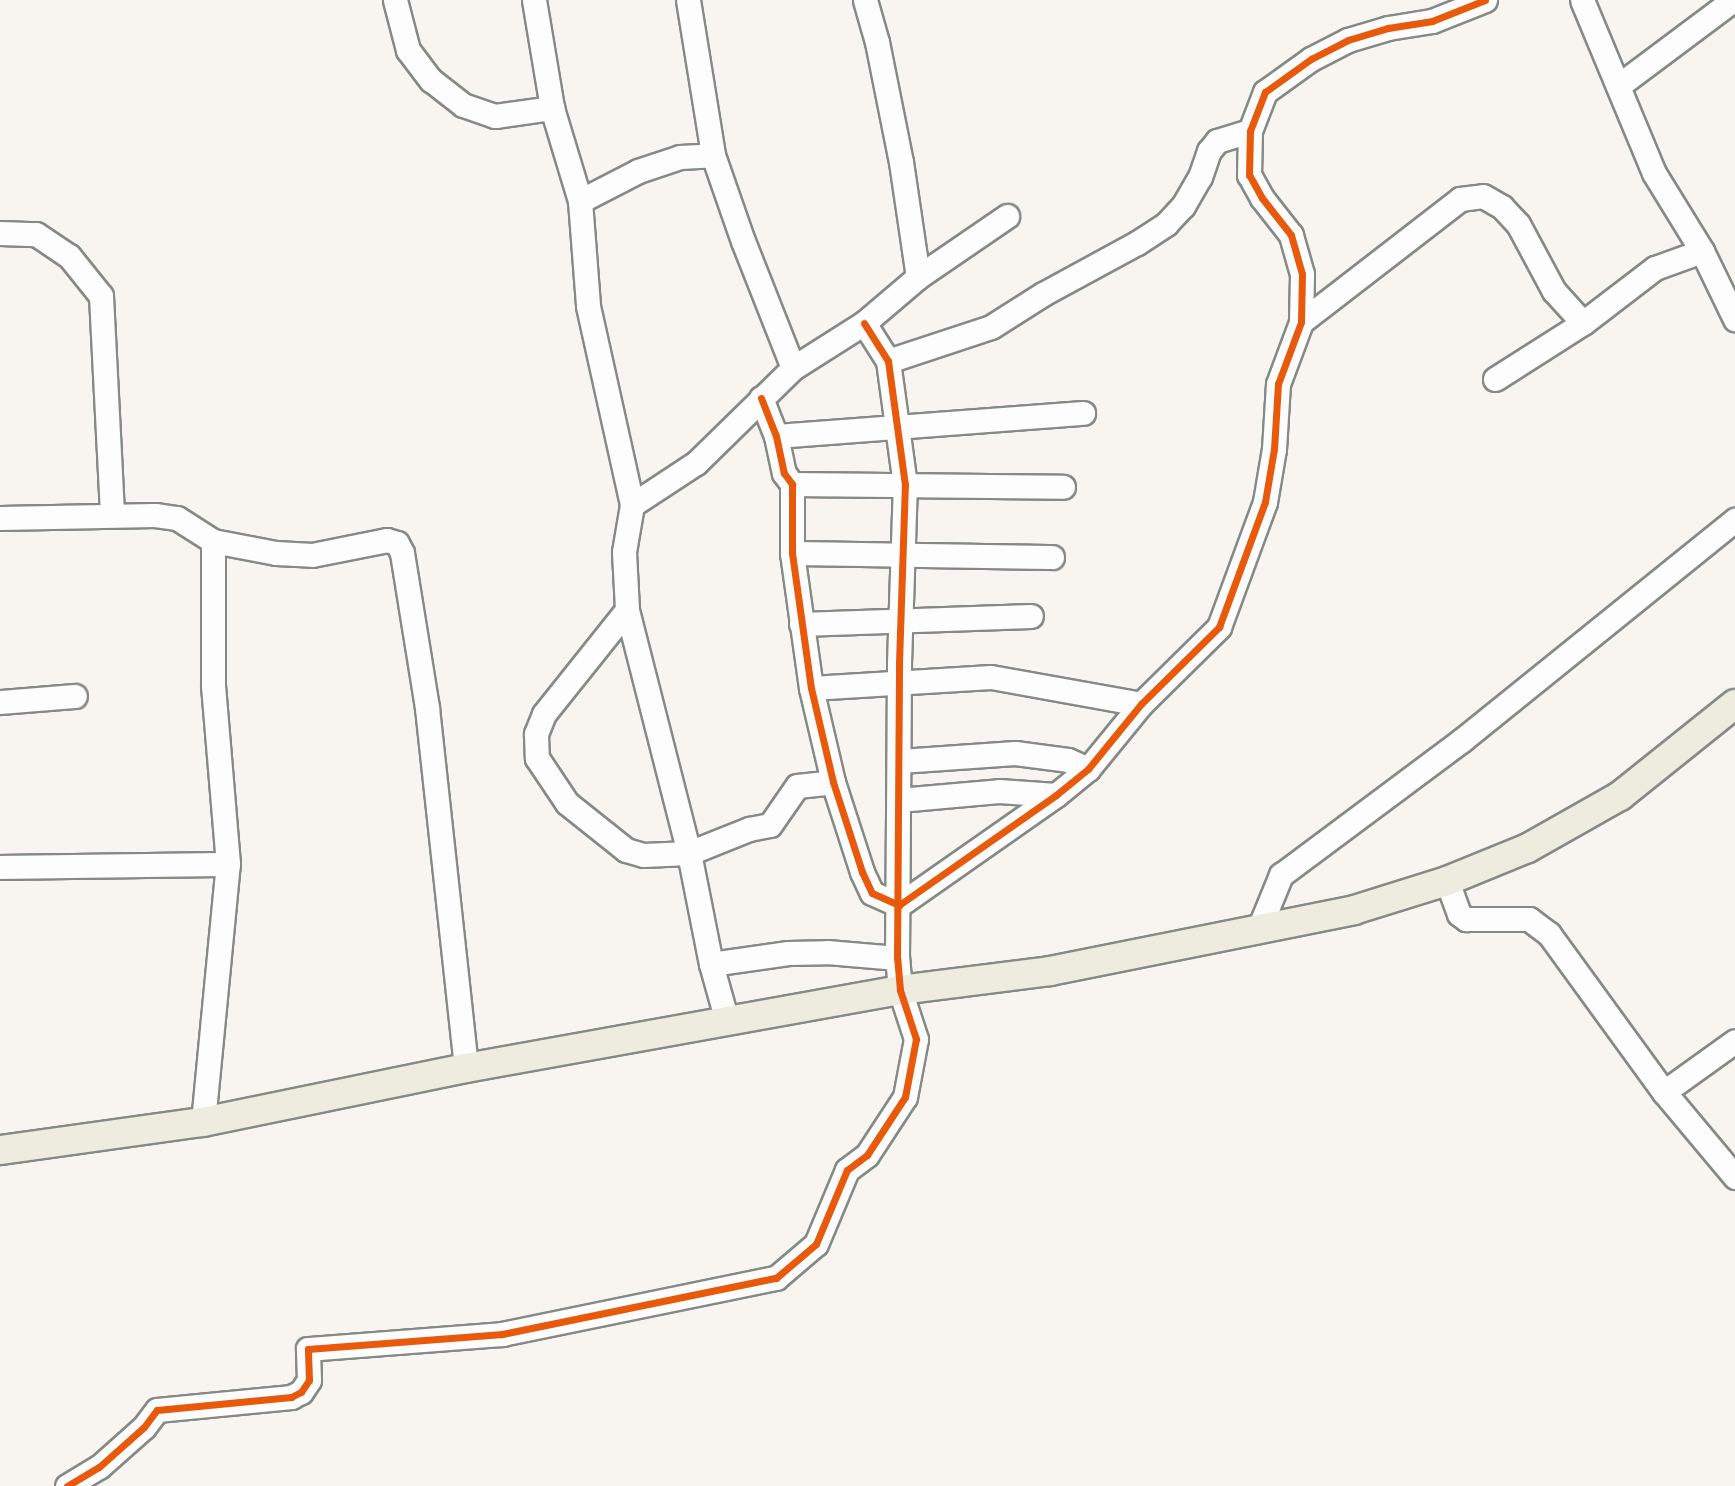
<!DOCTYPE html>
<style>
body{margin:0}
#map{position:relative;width:1735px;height:1486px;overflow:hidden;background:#f8f4f0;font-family:"Architects Daughter",sans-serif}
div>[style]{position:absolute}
.roads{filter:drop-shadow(2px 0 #868a86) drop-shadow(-2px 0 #868a86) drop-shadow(0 2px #868a86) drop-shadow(0 -2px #868a86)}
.minor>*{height:23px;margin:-11.5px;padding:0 11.5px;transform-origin:11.5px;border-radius:11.5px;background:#fefdfd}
.major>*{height:28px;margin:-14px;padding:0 14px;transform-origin:14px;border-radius:14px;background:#eeecdf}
.cycleway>*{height:7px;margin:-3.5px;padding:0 3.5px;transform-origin:3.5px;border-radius:3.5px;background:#e8590c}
span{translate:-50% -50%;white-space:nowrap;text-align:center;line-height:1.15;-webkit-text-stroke:7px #fff;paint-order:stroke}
</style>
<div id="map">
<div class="roads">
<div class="minor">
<div style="left:395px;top:0;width:52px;rotate:75.4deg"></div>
<div style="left:408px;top:50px;width:38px;rotate:53deg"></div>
<div style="left:431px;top:80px;width:41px;rotate:38deg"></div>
<div style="left:463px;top:105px;width:34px;rotate:19deg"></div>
<div style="left:495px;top:116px;width:58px;rotate:-8deg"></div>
<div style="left:534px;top:0;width:109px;rotate:80.5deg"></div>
<div style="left:552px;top:108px;width:97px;rotate:73.2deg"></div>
<div style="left:580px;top:201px;width:105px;rotate:85.6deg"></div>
<div style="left:588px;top:306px;width:204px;rotate:77.5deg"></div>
<div style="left:632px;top:505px;width:48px;rotate:99.7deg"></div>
<div style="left:624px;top:552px;width:58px;rotate:87deg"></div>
<div style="left:627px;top:610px;width:251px;rotate:75.7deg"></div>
<div style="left:689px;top:853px;width:113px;rotate:78.8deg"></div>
<div style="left:711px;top:964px;width:59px;rotate:74.3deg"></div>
<div style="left:688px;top:0;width:157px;rotate:80.8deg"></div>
<div style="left:713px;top:155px;width:91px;rotate:70.8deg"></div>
<div style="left:743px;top:241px;width:136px;rotate:68.5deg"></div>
<div style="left:865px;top:0;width:44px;rotate:74.1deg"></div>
<div style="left:877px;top:42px;width:122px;rotate:78.7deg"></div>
<div style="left:901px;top:162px;width:116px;rotate:81.6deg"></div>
<div style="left:1582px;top:0;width:187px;rotate:67.4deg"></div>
<div style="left:1654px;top:173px;width:92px;rotate:58.4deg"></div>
<div style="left:1702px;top:251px;width:76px;rotate:64.1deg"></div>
<div style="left:1618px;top:86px;width:144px;rotate:-36.8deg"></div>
<div style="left:580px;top:201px;width:65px;rotate:-27.3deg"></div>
<div style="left:638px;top:171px;width:44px;rotate:-18.4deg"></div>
<div style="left:680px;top:157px;width:33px;rotate:-3deg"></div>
<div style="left:0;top:233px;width:36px;rotate:2deg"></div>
<div style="left:36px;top:234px;width:40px;rotate:34deg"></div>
<div style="left:69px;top:256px;width:51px;rotate:51.3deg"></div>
<div style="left:101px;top:296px;width:217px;rotate:87.1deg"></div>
<div style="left:1301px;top:322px;width:201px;rotate:-37.7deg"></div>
<div style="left:1460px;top:199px;width:23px;rotate:-7deg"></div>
<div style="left:1483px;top:196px;width:22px;rotate:30deg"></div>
<div style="left:1502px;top:207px;width:23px;rotate:47deg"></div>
<div style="left:1518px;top:224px;width:76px;rotate:61.8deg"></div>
<div style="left:1554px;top:291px;width:43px;rotate:47.8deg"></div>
<div style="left:888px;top:361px;width:108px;rotate:-18.3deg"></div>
<div style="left:991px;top:327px;width:62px;rotate:-32.4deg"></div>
<div style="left:1043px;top:294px;width:107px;rotate:-28.5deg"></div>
<div style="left:1137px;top:243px;width:35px;rotate:-33deg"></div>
<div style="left:1166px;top:224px;width:25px;rotate:-47deg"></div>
<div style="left:1183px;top:206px;width:34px;rotate:-60deg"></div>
<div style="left:1200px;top:177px;width:28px;rotate:-71deg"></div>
<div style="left:1209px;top:151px;width:13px;rotate:-51deg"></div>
<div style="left:1217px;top:141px;width:34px;rotate:-17deg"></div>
<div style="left:1495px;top:379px;width:104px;rotate:-32.5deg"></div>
<div style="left:1583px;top:323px;width:91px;rotate:-37.4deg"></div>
<div style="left:1655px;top:268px;width:50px;rotate:-19.9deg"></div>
<div style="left:761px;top:398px;width:41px;rotate:68.5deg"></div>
<div style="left:776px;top:436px;width:38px;rotate:78deg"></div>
<div style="left:784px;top:473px;width:14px;rotate:54deg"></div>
<div style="left:792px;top:484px;width:69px;rotate:90deg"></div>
<div style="left:792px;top:553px;width:136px;rotate:82deg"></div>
<div style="left:811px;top:688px;width:97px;rotate:76.8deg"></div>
<div style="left:833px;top:782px;width:95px;rotate:72.1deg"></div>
<div style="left:862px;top:872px;width:23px;rotate:65deg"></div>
<div style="left:872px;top:893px;width:30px;rotate:24deg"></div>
<div style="left:899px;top:905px;width:192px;rotate:-35deg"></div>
<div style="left:1056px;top:795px;width:41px;rotate:-39.1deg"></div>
<div style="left:1088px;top:769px;width:84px;rotate:-50.8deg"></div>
<div style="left:1141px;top:704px;width:110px;rotate:-44.6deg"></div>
<div style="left:1219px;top:627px;width:133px;rotate:-69.8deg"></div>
<div style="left:1265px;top:502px;width:54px;rotate:-80.4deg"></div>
<div style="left:1274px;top:449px;width:65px;rotate:-86.5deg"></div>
<div style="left:1278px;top:384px;width:66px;rotate:-69.6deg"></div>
<div style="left:1301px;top:322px;width:48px;rotate:-88.8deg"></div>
<div style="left:1302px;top:274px;width:41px;rotate:-105.8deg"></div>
<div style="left:1291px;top:235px;width:47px;rotate:-128.1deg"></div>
<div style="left:1262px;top:198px;width:26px;rotate:-119deg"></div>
<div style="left:1249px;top:175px;width:44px;rotate:-88.7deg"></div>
<div style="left:1250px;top:131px;width:42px;rotate:-69deg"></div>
<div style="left:1265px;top:92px;width:57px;rotate:-35.7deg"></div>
<div style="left:1311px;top:59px;width:42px;rotate:-27.2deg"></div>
<div style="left:1348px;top:40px;width:42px;rotate:-16.7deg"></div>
<div style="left:1388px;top:28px;width:45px;rotate:-9deg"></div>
<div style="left:1432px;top:21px;width:57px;rotate:-21.6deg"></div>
<div style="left:776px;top:436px;width:308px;rotate:-4.3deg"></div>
<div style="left:792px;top:484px;width:271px;rotate:0.6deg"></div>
<div style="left:632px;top:505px;width:77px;rotate:-33.3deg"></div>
<div style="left:696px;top:463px;width:136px;rotate:-44.4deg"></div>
<div style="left:793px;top:368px;width:84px;rotate:-32.4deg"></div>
<div style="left:864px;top:323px;width:71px;rotate:-40.4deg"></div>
<div style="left:918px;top:277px;width:108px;rotate:-34.4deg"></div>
<div style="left:0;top:518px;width:155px;rotate:-1.1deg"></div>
<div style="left:155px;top:515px;width:22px;rotate:8deg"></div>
<div style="left:177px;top:518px;width:43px;rotate:32.6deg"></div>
<div style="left:213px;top:541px;width:64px;rotate:10.8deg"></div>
<div style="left:276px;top:553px;width:36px;rotate:3deg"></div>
<div style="left:312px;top:555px;width:76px;rotate:-11.3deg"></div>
<div style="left:387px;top:540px;width:10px;rotate:17deg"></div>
<div style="left:397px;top:543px;width:11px;rotate:63deg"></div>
<div style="left:402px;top:553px;width:157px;rotate:80.8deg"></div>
<div style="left:427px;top:708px;width:362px;rotate:83.8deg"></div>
<div style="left:792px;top:553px;width:260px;rotate:0.9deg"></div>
<div style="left:627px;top:610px;width:133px;rotate:128.6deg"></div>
<div style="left:544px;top:714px;width:22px;rotate:112deg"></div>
<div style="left:536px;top:734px;width:24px;rotate:88deg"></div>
<div style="left:537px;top:758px;width:54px;rotate:56.3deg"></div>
<div style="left:567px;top:803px;width:75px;rotate:38.5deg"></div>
<div style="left:626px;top:850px;width:18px;rotate:16deg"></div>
<div style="left:643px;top:855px;width:46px;rotate:-2.5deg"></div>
<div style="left:689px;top:853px;width:65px;rotate:-21.8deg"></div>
<div style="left:749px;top:829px;width:21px;rotate:-11deg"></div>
<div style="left:770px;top:825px;width:47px;rotate:-55.3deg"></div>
<div style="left:797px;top:786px;width:36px;rotate:-6deg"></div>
<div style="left:801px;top:624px;width:230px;rotate:-2deg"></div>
<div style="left:811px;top:688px;width:180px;rotate:-3.5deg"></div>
<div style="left:991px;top:677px;width:152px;rotate:10.2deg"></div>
<div style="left:0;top:702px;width:75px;rotate:-4.6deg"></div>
<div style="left:900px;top:761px;width:115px;rotate:-4deg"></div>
<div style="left:1015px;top:753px;width:53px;rotate:7.5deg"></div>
<div style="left:1068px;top:760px;width:22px;rotate:24deg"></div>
<div style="left:899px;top:800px;width:100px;rotate:-5.1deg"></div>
<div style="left:999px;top:791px;width:57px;rotate:4deg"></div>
<div style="left:0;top:867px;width:228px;rotate:-0.8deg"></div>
<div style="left:1447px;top:881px;width:35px;rotate:70deg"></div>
<div style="left:1459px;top:914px;width:9px;rotate:36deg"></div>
<div style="left:1466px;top:919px;width:63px"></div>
<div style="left:1529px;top:919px;width:25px;rotate:37deg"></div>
<div style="left:1549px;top:934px;width:195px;rotate:54deg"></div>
<div style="left:1664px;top:1092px;width:111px;rotate:50.1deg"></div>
<div style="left:1258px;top:931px;width:61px;rotate:-67.7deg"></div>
<div style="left:1281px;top:875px;width:226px;rotate:-36.7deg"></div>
<div style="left:1462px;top:740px;width:351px;rotate:-38.9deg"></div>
<div style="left:711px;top:964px;width:78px;rotate:-8.1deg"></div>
<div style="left:788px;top:953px;width:39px;rotate:-1deg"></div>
<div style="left:827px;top:952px;width:70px;rotate:4.9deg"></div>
<div style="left:1664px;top:1092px;width:87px;rotate:-35.7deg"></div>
<div style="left:203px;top:1122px;width:259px;rotate:-84.5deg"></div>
<div style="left:228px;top:864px;width:180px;rotate:-94.8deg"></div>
<div style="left:213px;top:685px;width:144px;rotate:-90deg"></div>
<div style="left:67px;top:1486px;width:37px;rotate:-31deg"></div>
<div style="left:99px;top:1467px;width:60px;rotate:-41.6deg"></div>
<div style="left:144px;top:1427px;width:21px;rotate:-53deg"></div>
<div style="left:157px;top:1410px;width:135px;rotate:-5.5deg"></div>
<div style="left:291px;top:1397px;width:11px;rotate:-27deg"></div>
<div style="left:301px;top:1392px;width:14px;rotate:-56deg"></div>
<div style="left:309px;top:1380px;width:31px;rotate:-92deg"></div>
<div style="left:308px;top:1349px;width:195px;rotate:-4.4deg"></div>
<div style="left:502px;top:1334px;width:280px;rotate:-11.6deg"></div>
<div style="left:776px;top:1278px;width:52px;rotate:-40.4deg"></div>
<div style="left:816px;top:1244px;width:80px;rotate:-67.3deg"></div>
<div style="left:847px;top:1170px;width:25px;rotate:-37deg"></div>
<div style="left:867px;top:1155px;width:69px;rotate:-56.8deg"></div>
<div style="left:905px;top:1097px;width:59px;rotate:-79.3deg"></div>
<div style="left:916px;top:1039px;width:52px;rotate:-108.1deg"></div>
<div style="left:900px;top:990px;width:32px;rotate:-95deg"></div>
<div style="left:897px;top:958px;width:295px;rotate:-89.6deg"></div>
<div style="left:899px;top:663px;width:178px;rotate:-88.1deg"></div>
<div style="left:905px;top:485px;width:125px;rotate:-97.8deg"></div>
<div style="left:888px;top:361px;width:45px;rotate:-122.3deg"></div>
</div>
<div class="major">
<div style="left:0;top:1150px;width:205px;rotate:-7.9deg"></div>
<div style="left:203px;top:1122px;width:268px;rotate:-11.6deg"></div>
<div style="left:466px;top:1068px;width:441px;rotate:-10.2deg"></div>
<div style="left:900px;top:990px;width:151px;rotate:-7.2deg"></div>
<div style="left:1050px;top:971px;width:310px;rotate:-11.3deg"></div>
<div style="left:1354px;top:910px;width:97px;rotate:-17.3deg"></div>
<div style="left:1447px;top:881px;width:87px;rotate:-22.2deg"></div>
<div style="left:1528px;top:848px;width:106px;rotate:-29.5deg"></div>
<div style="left:1620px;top:796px;width:147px;rotate:-38.7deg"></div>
</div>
</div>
<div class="cycleway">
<div style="left:761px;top:398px;width:41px;rotate:68.5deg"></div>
<div style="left:776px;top:436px;width:38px;rotate:78deg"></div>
<div style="left:784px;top:473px;width:14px;rotate:54deg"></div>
<div style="left:792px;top:484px;width:69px;rotate:90deg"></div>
<div style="left:792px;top:553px;width:136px;rotate:82deg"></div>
<div style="left:811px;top:688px;width:97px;rotate:76.8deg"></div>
<div style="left:833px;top:782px;width:95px;rotate:72.1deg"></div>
<div style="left:862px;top:872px;width:23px;rotate:65deg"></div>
<div style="left:872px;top:893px;width:30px;rotate:24deg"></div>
<div style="left:899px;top:905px;width:192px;rotate:-35deg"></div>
<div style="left:1056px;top:795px;width:41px;rotate:-39.1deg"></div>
<div style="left:1088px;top:769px;width:84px;rotate:-50.8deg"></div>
<div style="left:1141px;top:704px;width:110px;rotate:-44.6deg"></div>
<div style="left:1219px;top:627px;width:133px;rotate:-69.8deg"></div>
<div style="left:1265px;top:502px;width:54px;rotate:-80.4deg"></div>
<div style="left:1274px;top:449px;width:65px;rotate:-86.5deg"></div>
<div style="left:1278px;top:384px;width:66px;rotate:-69.6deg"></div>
<div style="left:1301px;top:322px;width:48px;rotate:-88.8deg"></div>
<div style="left:1302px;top:274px;width:41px;rotate:-105.8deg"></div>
<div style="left:1291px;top:235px;width:47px;rotate:-128.1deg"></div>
<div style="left:1262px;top:198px;width:26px;rotate:-119deg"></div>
<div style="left:1249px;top:175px;width:44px;rotate:-88.7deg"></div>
<div style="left:1250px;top:131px;width:42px;rotate:-69deg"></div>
<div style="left:1265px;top:92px;width:57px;rotate:-35.7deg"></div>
<div style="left:1311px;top:59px;width:42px;rotate:-27.2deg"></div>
<div style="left:1348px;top:40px;width:42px;rotate:-16.7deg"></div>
<div style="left:1388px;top:28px;width:45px;rotate:-9deg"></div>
<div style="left:1432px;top:21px;width:57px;rotate:-21.6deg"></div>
<div style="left:67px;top:1486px;width:37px;rotate:-31deg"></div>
<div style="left:99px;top:1467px;width:60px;rotate:-41.6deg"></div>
<div style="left:144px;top:1427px;width:21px;rotate:-53deg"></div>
<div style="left:157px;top:1410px;width:135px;rotate:-5.5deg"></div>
<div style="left:291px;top:1397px;width:11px;rotate:-27deg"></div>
<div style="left:301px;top:1392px;width:14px;rotate:-56deg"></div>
<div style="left:309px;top:1380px;width:31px;rotate:-92deg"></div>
<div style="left:308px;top:1349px;width:195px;rotate:-4.4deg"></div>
<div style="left:502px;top:1334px;width:280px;rotate:-11.6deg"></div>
<div style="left:776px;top:1278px;width:52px;rotate:-40.4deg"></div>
<div style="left:816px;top:1244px;width:80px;rotate:-67.3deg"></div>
<div style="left:847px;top:1170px;width:25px;rotate:-37deg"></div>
<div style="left:867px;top:1155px;width:69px;rotate:-56.8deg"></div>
<div style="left:905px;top:1097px;width:59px;rotate:-79.3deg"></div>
<div style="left:916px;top:1039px;width:52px;rotate:-108.1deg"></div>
<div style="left:900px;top:990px;width:32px;rotate:-95deg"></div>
<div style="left:897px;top:958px;width:295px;rotate:-89.6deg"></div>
<div style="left:899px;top:663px;width:178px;rotate:-88.1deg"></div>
<div style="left:905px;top:485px;width:125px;rotate:-97.8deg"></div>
<div style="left:888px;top:361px;width:45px;rotate:-122.3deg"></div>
</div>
</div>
